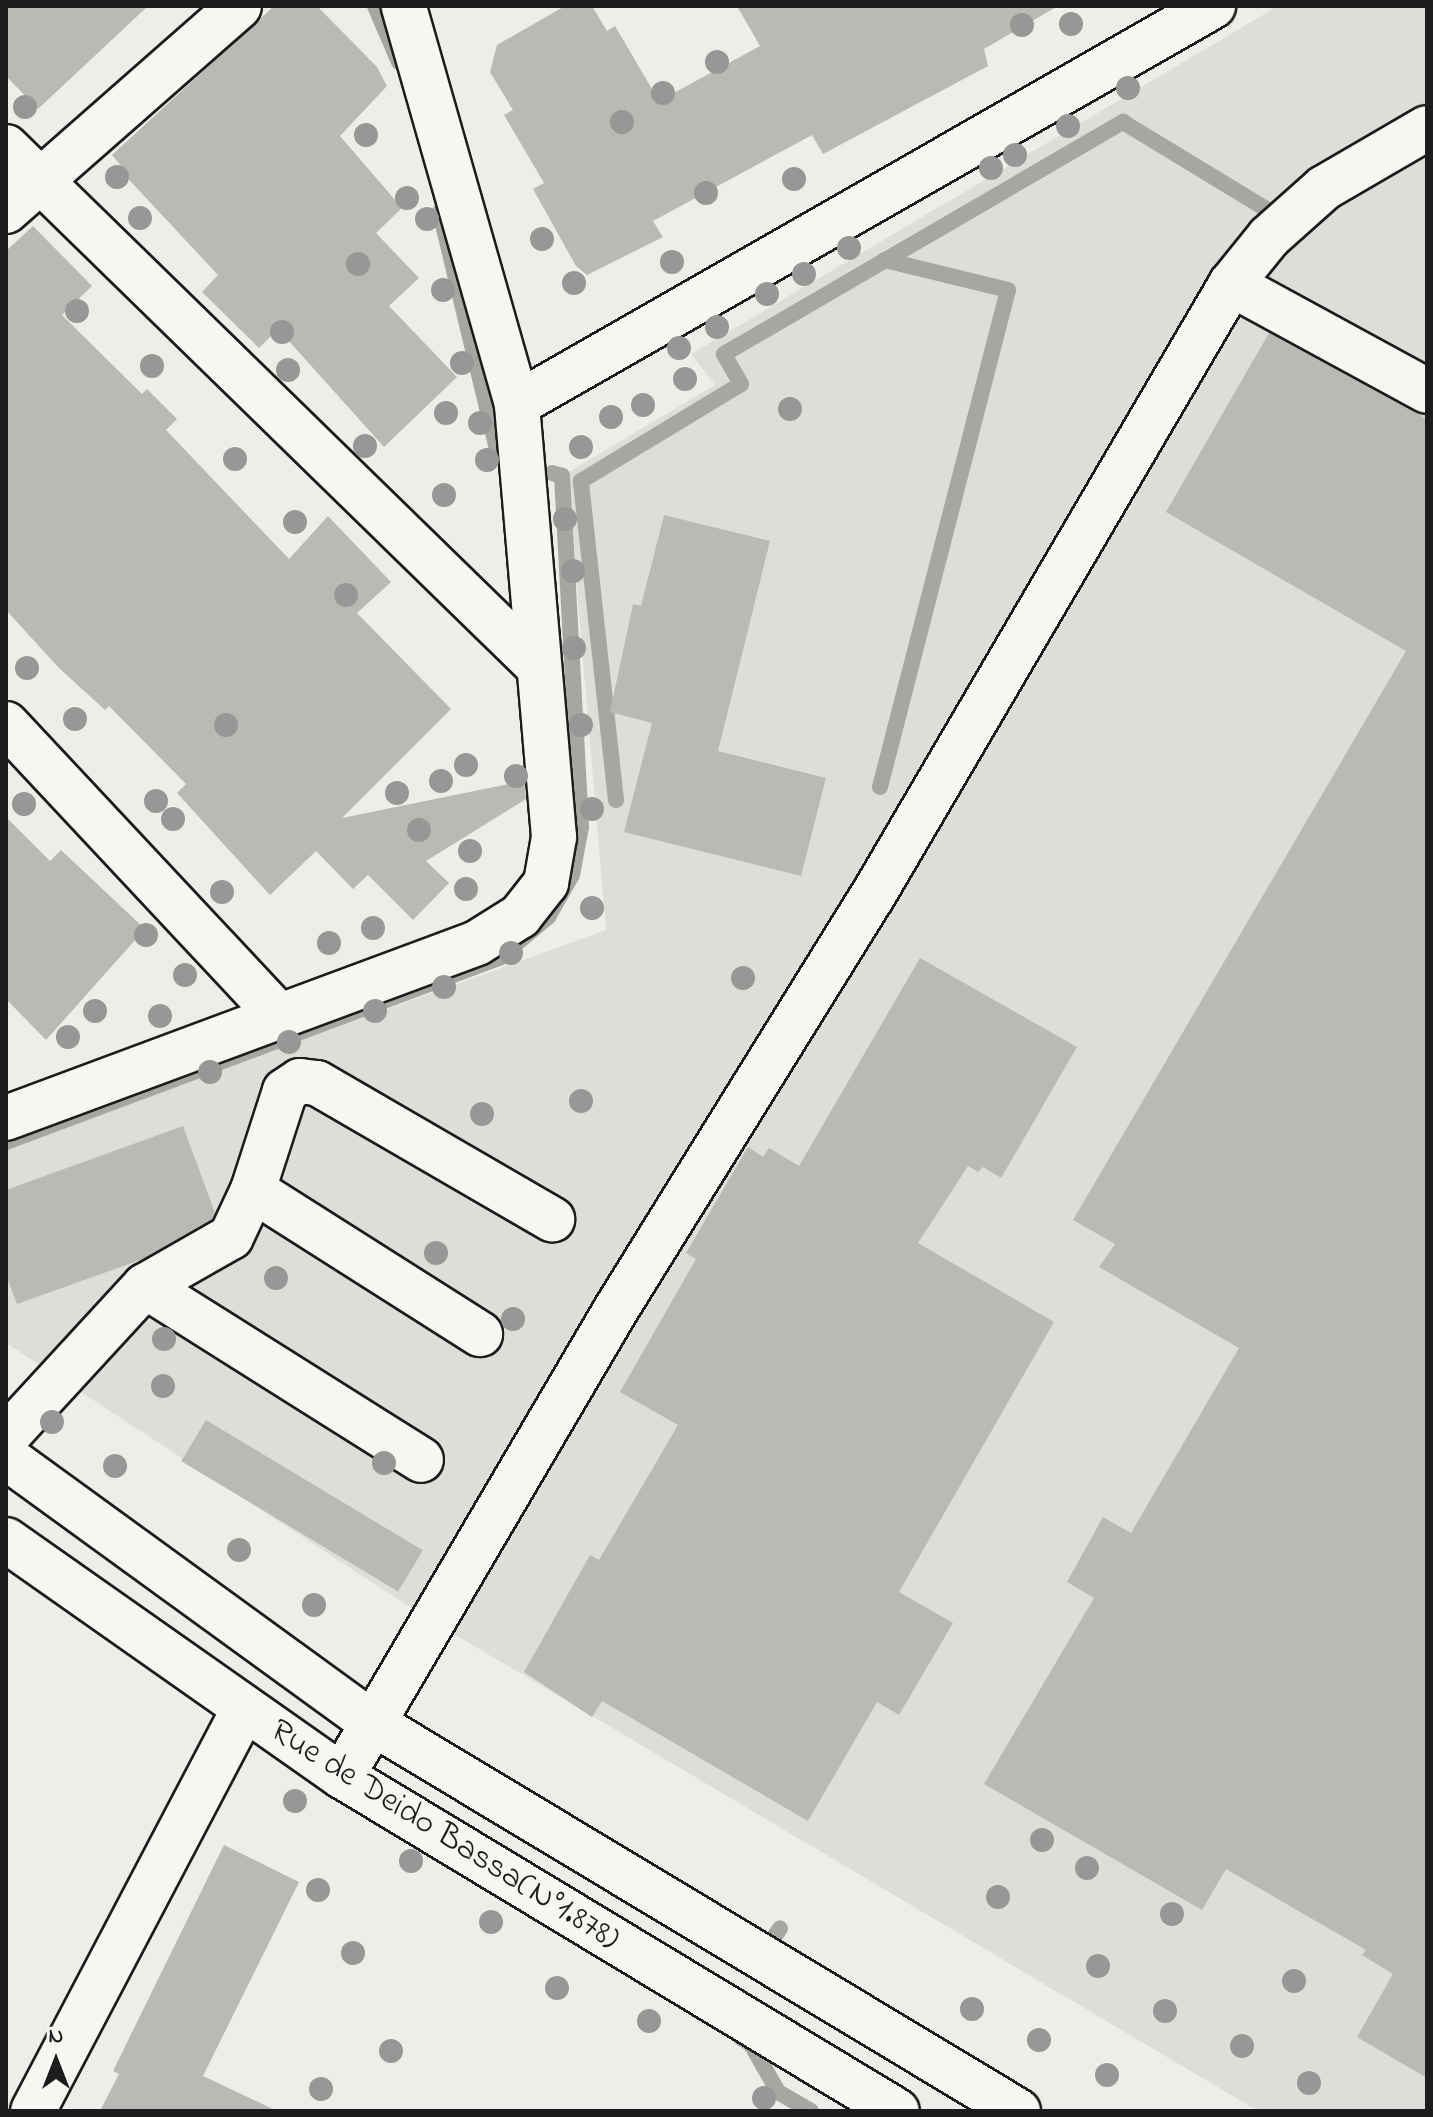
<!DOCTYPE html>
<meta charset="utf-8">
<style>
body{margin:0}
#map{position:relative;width:1433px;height:2117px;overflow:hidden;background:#edede9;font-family:"Indie Flower",sans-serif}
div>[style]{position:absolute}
.built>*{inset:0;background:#ddddda}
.stream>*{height:16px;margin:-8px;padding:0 8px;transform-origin:8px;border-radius:8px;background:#a6a6a3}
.building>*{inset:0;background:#b9b9b6;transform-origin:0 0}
.roads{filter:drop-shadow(2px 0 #1c1c1c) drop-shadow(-2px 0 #1c1c1c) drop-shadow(0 2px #1c1c1c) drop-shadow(0 -2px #1c1c1c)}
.minor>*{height:44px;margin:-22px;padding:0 22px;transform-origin:22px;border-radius:22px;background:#f6f6f2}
.major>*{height:44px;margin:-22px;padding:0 22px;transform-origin:22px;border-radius:22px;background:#f6f6f2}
.trees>*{width:24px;height:24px;margin:-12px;border-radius:50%;background:#979795}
span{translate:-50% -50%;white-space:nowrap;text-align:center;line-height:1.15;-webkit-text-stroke:6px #f6f6f2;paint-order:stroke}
.street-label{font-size:34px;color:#1c1c1c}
.frame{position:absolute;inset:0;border:8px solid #1c1c1c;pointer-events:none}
.north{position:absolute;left:16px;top:2021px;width:80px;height:80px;-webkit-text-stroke:6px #f6f6f2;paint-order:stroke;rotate:0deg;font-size:22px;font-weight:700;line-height:32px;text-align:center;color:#1c1c1c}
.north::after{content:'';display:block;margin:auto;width:28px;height:36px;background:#1c1c1c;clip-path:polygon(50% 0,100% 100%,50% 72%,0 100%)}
</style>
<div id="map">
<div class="built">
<div style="clip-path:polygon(1278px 6px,1427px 6px,1427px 2111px,1258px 2111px,422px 1615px,6px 1343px,6px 1147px,606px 930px,567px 473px,715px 385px,691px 354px)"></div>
</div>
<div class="stream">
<div style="left:375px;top:6px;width:61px;rotate:66.8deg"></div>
<div style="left:440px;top:212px;width:248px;rotate:76.5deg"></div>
<div style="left:498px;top:453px;width:18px;rotate:19deg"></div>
<div style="left:880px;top:787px;width:513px;rotate:-75.56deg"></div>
<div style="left:1008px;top:290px;width:127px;rotate:-166.3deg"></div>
<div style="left:616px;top:800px;width:321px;rotate:-96.3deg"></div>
<div style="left:581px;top:481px;width:187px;rotate:-31.2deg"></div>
<div style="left:741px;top:384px;width:34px;rotate:-120deg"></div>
<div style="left:724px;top:354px;width:462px;rotate:-30.2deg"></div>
<div style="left:1123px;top:122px;width:188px;rotate:31.3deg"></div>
<div style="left:6px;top:1142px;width:526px;rotate:-20.47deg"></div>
<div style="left:499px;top:958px;width:64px;rotate:-39.9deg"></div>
<div style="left:548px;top:917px;width:48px;rotate:-60.3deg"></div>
<div style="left:572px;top:875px;width:49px;rotate:-79.4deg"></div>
<div style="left:581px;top:827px;width:352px;rotate:-93.1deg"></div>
<div style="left:562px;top:476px;width:10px;rotate:-163deg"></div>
<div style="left:762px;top:1955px;width:32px;rotate:-56deg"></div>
<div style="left:741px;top:2038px;width:12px;rotate:31deg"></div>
<div style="left:751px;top:2044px;width:55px;rotate:60.6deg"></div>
<div style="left:778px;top:2092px;width:38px;rotate:30deg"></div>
</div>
<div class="building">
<div style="clip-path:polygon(6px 6px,148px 6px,38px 109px,6px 76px)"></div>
<div style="clip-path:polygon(274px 6px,317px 6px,377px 67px,387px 86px,340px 136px,402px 208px,376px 233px,419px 278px,389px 306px,457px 377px,384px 447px,278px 329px,259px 348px,202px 292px,218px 275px,119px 169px,122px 167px,112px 155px)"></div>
<div style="clip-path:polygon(565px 6px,592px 6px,607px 31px,615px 26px,659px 101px,760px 46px,737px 6px,1058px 6px,984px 49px,988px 66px,823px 154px,812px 135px,653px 221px,663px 237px,587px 275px,576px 266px,533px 189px,544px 183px,504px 115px,513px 110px,490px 72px,497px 45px)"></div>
<div style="clip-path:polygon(33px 226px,92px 286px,62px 315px,142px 394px,147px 389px,177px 419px,166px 430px,289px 559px,328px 516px,391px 582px,357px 613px,451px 709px,342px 818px,524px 781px,526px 799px,426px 861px,449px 883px,413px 920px,368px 875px,353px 889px,316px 851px,270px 895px,177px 793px,186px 784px,109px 706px,105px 710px,59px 668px,6px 610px,6px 251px)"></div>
<div style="clip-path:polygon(1269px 333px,1427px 419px,1427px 2078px,1357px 2037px,1393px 1974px,1362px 1955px,1366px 1950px,1226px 1869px,1202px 1910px,984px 1784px,1094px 1598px,1067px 1582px,1103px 1517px,1131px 1533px,1239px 1348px,1099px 1267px,1115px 1244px,1073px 1220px,1406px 651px,1166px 512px)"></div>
<div style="clip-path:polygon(664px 515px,770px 541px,718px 751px,826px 778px,801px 876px,624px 832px,652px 723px,610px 712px,633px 604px,641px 606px)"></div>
<div style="clip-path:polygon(6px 817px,50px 861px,61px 850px,145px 929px,46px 1040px,6px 999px)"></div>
<div style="clip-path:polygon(920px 958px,1077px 1047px,1001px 1178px,983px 1167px,978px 1172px,968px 1166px,918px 1243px,1054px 1322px,899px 1592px,953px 1623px,899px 1715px,877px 1702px,808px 1821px,602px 1701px,592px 1717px,524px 1672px,590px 1555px,599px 1560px,678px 1425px,620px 1392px,696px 1259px,686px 1253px,748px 1147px,763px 1157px,769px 1148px,799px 1166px)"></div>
<div style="clip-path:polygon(183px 1126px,215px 1213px,212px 1219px,143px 1259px,17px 1304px,6px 1275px,6px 1190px)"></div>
<div style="left:206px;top:1420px;width:253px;height:48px;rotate:31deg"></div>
<div style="clip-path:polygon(224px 1845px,299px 1882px,203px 2076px,277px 2111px,100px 2111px,119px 2074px,113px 2071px)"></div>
</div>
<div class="roads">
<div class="minor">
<div style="left:6px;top:147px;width:743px;rotate:44.29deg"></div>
<div style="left:6px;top:211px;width:310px;rotate:-41.3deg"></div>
<div style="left:1231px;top:284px;width:223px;rotate:28.6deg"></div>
<div style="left:517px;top:404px;width:802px;rotate:-29.76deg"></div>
<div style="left:6px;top:724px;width:403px;rotate:46.9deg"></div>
<div style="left:6px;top:1118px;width:502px;rotate:-20.38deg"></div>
<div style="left:477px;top:943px;width:51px;rotate:-32.1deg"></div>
<div style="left:520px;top:916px;width:42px;rotate:-51.8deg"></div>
<div style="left:546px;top:883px;width:47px;rotate:-80.1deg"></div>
<div style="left:554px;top:837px;width:435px;rotate:-94.9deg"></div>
<div style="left:517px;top:404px;width:414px;rotate:-105.9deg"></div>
<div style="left:253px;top:1190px;width:269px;rotate:32.4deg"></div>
<div style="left:145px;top:1286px;width:326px;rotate:32.2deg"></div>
<div style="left:6px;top:1437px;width:205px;rotate:-47.4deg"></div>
<div style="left:145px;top:1286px;width:99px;rotate:-29.7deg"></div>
<div style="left:231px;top:1237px;width:52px;rotate:-64.9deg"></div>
<div style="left:253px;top:1190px;width:104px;rotate:-72.1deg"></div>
<div style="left:285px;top:1091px;width:18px;rotate:-34deg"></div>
<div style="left:300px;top:1081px;width:17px;rotate:7deg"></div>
<div style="left:317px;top:1083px;width:272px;rotate:30.1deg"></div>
<div style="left:342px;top:1776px;width:539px;rotate:-59.58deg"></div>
<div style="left:615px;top:1311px;width:487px;rotate:-58.2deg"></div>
<div style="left:872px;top:897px;width:710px;rotate:-59.64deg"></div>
<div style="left:1231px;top:284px;width:60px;rotate:-51deg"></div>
<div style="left:1269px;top:237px;width:74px;rotate:-41.7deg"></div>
<div style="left:1324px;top:188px;width:119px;rotate:-30.2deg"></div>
<div style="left:33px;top:2111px;width:452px;rotate:-62.3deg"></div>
</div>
<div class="major">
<div style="left:6px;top:1457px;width:451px;rotate:36deg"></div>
<div style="left:371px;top:1722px;width:755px;rotate:31.02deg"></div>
<div style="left:6px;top:1540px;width:411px;rotate:35.1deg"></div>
<div style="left:342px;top:1776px;width:648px;rotate:31.12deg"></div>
</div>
</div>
<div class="trees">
<div style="left:1071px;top:24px"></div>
<div style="left:1022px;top:25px"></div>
<div style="left:717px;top:62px"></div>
<div style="left:1128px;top:88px"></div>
<div style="left:663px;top:93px"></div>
<div style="left:25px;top:107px"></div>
<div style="left:622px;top:122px"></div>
<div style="left:1068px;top:126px"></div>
<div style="left:366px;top:135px"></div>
<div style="left:1015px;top:155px"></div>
<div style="left:991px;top:168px"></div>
<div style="left:117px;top:177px"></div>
<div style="left:794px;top:179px"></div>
<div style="left:706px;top:193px"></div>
<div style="left:407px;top:198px"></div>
<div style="left:140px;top:218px"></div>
<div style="left:427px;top:219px"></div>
<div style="left:542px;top:239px"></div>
<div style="left:849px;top:248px"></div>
<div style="left:672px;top:262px"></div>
<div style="left:358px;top:264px"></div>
<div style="left:804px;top:274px"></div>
<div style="left:574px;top:283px"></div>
<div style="left:443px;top:290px"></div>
<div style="left:767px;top:294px"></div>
<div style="left:77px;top:311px"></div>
<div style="left:717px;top:327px"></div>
<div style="left:282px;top:332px"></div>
<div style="left:679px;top:348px"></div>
<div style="left:462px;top:363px"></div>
<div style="left:152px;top:366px"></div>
<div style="left:288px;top:370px"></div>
<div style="left:685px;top:379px"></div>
<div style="left:643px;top:405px"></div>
<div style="left:790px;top:409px"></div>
<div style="left:446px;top:413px"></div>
<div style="left:611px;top:417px"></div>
<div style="left:480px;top:423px"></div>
<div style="left:365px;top:446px"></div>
<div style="left:581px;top:447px"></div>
<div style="left:235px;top:459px"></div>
<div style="left:487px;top:460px"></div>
<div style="left:444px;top:495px"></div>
<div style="left:565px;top:519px"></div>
<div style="left:295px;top:522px"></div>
<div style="left:573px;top:571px"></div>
<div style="left:346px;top:595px"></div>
<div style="left:574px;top:648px"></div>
<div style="left:27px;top:668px"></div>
<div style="left:75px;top:719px"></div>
<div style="left:226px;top:725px"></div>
<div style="left:581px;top:725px"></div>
<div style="left:466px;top:765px"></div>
<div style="left:516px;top:776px"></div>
<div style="left:441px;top:781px"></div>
<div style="left:397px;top:793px"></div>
<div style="left:156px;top:801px"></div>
<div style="left:24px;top:804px"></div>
<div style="left:592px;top:809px"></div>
<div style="left:173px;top:819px"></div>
<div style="left:419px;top:830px"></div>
<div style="left:470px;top:851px"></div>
<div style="left:466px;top:889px"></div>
<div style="left:222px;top:892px"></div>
<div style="left:592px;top:908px"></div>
<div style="left:373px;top:928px"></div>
<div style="left:146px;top:935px"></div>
<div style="left:329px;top:943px"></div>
<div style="left:511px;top:953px"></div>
<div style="left:185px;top:975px"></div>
<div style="left:743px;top:978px"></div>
<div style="left:444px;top:987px"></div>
<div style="left:95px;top:1011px"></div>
<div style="left:375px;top:1011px"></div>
<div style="left:160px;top:1016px"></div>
<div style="left:68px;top:1037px"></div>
<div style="left:289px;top:1042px"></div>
<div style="left:210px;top:1072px"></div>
<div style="left:581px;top:1101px"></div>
<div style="left:482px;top:1114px"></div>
<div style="left:436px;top:1253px"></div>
<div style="left:276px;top:1278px"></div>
<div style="left:513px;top:1319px"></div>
<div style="left:164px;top:1339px"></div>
<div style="left:163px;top:1386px"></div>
<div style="left:52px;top:1422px"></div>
<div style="left:384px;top:1463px"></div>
<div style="left:115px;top:1466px"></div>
<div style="left:239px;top:1550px"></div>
<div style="left:314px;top:1605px"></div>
<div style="left:295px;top:1801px"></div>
<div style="left:1042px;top:1840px"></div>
<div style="left:411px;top:1861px"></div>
<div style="left:1087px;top:1868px"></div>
<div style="left:318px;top:1890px"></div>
<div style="left:998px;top:1897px"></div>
<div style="left:1172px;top:1914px"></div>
<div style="left:491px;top:1922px"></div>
<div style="left:353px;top:1953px"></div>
<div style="left:1098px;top:1966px"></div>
<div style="left:1294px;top:1981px"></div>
<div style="left:557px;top:1988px"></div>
<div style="left:972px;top:2009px"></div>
<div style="left:1165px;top:2011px"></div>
<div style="left:649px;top:2021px"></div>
<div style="left:1039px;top:2040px"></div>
<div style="left:1242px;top:2046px"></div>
<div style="left:391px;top:2051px"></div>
<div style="left:1107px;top:2075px"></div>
<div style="left:1309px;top:2083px"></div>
<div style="left:321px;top:2089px"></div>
<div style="left:764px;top:2098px"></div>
</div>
<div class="street-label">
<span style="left:444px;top:1836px;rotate:32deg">Rue de Deido Bassa(N°1.878)</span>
</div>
<div class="frame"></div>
<div class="north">N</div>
</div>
